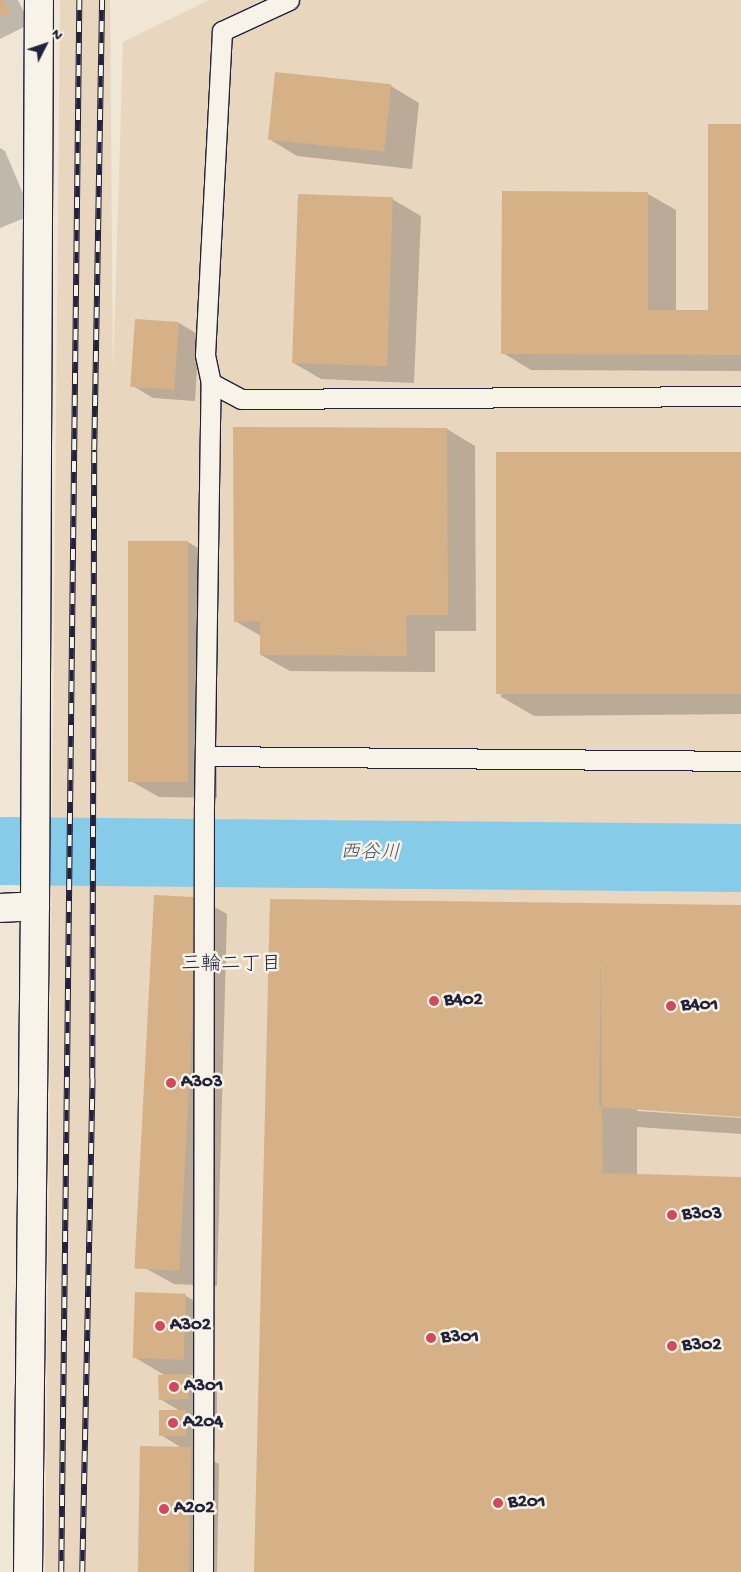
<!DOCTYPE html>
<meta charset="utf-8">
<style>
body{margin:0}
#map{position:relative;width:741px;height:1572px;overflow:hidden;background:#f0e6d5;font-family:"Gochi Hand","Klee One",sans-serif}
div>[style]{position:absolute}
.built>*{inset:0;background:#e8d6be}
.shadow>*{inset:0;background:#0003}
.river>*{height:68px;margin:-34px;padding:0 34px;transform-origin:34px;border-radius:34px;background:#86cbe7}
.building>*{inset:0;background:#d6b187;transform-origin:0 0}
.roads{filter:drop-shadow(1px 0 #22223b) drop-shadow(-1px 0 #22223b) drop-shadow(0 1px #22223b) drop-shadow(0 -1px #22223b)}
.service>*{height:19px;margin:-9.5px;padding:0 9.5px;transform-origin:9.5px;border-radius:9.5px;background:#f7f3e8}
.minor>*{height:28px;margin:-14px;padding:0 14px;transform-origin:14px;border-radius:14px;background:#f7f3e8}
.rail>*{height:5.5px;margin-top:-2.75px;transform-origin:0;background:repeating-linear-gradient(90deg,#f7f3e8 0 11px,#22223b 0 22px);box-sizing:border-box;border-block:1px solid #22223b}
.dots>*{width:14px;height:14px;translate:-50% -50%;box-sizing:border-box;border:2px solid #f7f3e8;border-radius:50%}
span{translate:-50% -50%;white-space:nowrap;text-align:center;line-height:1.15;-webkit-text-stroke:5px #f7f3e8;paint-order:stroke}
.poi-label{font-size:19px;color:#22223b;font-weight:700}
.left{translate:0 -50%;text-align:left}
.water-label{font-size:20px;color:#40556f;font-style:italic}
.neighbourhood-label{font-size:20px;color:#22223b}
.north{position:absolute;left:20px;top:20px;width:50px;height:50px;-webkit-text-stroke:4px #f7f3e8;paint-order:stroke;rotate:49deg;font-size:14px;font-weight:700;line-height:20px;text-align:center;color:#22223b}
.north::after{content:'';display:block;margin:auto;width:18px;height:22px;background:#22223b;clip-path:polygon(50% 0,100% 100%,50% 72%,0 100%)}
</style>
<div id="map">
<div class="built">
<div style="clip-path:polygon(60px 0,110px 0,113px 375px,123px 42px,209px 0,741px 0,741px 1572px,45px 1572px)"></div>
</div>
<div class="shadow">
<div style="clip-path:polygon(0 0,18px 0,30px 24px,0 39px)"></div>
<div style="clip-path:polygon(391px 86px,419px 103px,412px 169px,297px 156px,269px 139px)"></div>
<div style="clip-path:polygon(741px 126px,741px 371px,531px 370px,503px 353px,648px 194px,676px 210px,676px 311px,709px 312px)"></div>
<div style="clip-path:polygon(0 148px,5px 151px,32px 215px,0 228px)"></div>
<div style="clip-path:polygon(392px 199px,421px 216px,414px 383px,321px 379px,292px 362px)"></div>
<div style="clip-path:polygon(179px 323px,199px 335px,195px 401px,153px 398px,133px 386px)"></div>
<div style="clip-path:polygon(447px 429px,475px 446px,476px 631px,435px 631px,435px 672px,290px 671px,261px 655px,261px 636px,235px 621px)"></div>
<div style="clip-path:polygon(741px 454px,741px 714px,534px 716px,500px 696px)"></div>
<div style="clip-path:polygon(188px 542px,216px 559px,217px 798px,159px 797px,131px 781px)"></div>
<div style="clip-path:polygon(199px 898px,227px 914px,217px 1286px,174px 1284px,145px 1268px)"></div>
<div style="clip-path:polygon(evenodd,272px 900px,741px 906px,741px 1115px,637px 1108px,637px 1111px,741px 1118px,741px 1134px,637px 1127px,637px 1175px,741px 1179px,741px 1572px,256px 1572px,272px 900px,596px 962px,603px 966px,603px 969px,595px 964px,596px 962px)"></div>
<div style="clip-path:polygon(186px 1296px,215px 1312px,212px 1376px,187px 1375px,217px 1392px,217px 1415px,194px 1416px,215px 1428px,215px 1451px,197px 1452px,219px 1464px,217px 1572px,139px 1572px,182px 1448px,161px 1435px,180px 1411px,160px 1399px,166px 1376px,134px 1357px)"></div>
</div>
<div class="river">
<div style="left:0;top:851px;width:741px;rotate:0.54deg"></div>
</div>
<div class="building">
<div style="clip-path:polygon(0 0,4px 0,10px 12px,0 17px)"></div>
<div style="left:275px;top:72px;width:117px;height:68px;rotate:6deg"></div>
<div style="clip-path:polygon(708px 124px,741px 124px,741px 355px,501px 354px,502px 191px,648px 192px,648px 310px,708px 310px)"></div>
<div style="left:298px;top:194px;width:95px;height:169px;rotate:2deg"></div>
<div style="left:135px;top:319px;width:44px;height:68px;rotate:4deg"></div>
<div style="clip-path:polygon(233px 427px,447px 428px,448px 615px,406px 615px,407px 656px,260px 655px,260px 621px,234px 622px)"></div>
<div style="left:741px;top:452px;width:242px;height:245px;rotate:90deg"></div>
<div style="left:128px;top:541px;width:60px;height:241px"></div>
<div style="left:154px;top:895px;width:45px;height:374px;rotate:3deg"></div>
<div style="clip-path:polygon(270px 899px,741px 905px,741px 1117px,602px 1107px,601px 947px,599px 1107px,602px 1107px,603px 1173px,741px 1177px,741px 1572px,254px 1572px)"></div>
<div style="left:135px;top:1292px;width:51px;height:66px;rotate:2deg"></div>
<div style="left:188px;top:1374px;width:25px;height:30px;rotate:88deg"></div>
<div style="left:159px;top:1410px;width:27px;height:26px"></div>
<div style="left:140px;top:1446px;width:51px;height:126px;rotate:1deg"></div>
</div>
<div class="roads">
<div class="service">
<div style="left:289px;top:0;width:74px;rotate:155.2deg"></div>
<div style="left:222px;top:31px;width:324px;rotate:93deg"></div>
<div style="left:205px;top:355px;width:29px;rotate:78deg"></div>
<div style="left:211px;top:383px;width:34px;rotate:28deg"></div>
<div style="left:241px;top:399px;width:500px;rotate:-0.34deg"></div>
<div style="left:205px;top:756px;width:536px;rotate:0.53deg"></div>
<div style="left:203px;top:1572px;width:766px;rotate:-89.93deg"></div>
<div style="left:204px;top:806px;width:423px;rotate:-89.1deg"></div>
</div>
<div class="minor">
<div style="left:0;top:908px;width:35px;rotate:-3deg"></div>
<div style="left:28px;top:1572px;width:666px;rotate:-89.4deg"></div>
<div style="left:35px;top:906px;width:906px;rotate:-89.75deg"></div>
</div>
</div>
<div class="rail">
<div style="left:61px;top:1572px;width:1572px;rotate:-89.34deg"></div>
<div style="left:82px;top:1572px;width:493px;rotate:-88.8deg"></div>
<div style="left:92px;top:1079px;width:629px;rotate:-89.82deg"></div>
<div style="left:94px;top:450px;width:450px;rotate:-89deg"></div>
</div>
<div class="dots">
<div style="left:434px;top:1001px;background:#d1495b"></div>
<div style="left:671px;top:1006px;background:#d1495b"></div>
<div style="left:171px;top:1083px;background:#d1495b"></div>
<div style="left:672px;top:1215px;background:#d1495b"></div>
<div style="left:160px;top:1326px;background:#d1495b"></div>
<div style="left:431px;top:1338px;background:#d1495b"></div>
<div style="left:672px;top:1346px;background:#d1495b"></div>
<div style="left:174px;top:1387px;background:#d1495b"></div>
<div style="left:173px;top:1423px;background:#d1495b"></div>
<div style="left:498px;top:1503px;background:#d1495b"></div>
<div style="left:164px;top:1509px;background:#d1495b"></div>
</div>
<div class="poi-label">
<span class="left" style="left:444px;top:1001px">B402</span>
<span class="left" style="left:681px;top:1006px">B401</span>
<span class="left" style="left:181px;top:1083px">A303</span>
<span class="left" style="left:682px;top:1215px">B303</span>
<span class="left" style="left:170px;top:1326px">A302</span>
<span class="left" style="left:441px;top:1338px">B301</span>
<span class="left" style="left:682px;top:1346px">B302</span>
<span class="left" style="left:184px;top:1387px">A301</span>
<span class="left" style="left:183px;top:1423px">A204</span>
<span class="left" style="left:508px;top:1503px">B201</span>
<span class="left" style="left:174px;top:1509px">A202</span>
</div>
<div class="water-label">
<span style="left:370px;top:854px;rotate:1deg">西谷川</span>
</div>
<div class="neighbourhood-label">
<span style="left:231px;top:965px">三輪二丁目</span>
</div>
<div class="north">N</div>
</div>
